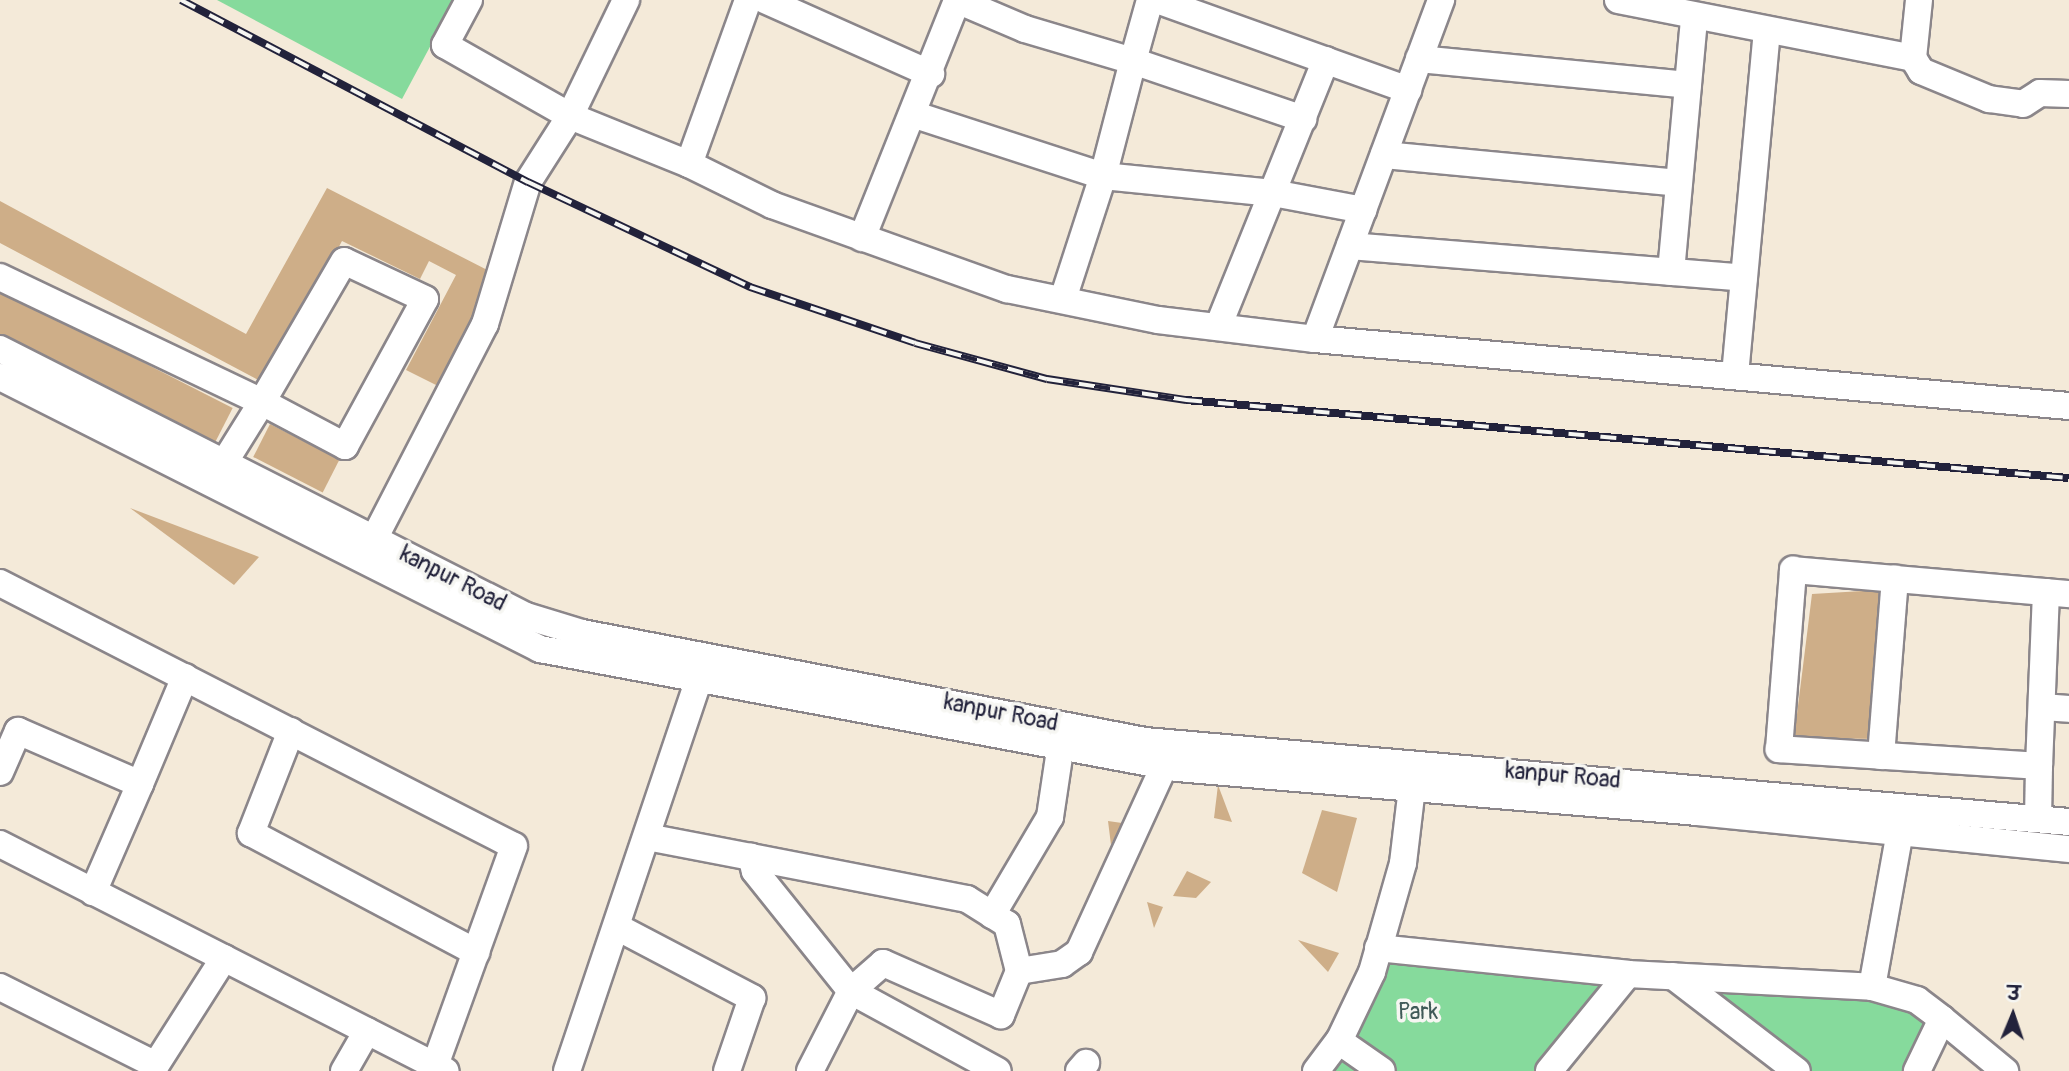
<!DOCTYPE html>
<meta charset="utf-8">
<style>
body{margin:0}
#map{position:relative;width:2069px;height:1071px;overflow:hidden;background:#f4ead9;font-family:Pangolin,"Playpen Sans Deva",sans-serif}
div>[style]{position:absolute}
.green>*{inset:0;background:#86da9c}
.building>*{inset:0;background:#ceae88;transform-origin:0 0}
.roads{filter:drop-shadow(2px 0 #8b868a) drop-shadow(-2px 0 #8b868a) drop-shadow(0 2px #8b868a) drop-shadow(0 -2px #8b868a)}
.minor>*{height:26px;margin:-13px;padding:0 13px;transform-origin:13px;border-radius:13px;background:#fff}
.rail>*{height:8px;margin-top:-4px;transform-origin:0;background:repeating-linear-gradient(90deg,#f6f6f2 0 16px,#22223b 0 32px);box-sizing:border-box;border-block:2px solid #22223b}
span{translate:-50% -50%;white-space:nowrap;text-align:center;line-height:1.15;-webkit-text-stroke:7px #f6f6f2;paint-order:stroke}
.street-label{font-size:23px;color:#22223b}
.park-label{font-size:23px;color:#405958}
.north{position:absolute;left:1978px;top:980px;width:70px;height:70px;-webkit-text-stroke:5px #f6f6f2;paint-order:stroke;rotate:2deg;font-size:19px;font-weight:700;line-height:28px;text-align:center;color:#22223b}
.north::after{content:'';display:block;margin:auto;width:24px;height:32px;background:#22223b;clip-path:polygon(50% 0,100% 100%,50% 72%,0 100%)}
</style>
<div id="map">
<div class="green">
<div style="clip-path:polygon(217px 0,455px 0,402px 99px)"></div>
<div style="clip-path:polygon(1378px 948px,1628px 974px,1549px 1071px,1316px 1071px)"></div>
<div style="clip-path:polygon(1688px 977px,1872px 987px,1942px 1019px,1915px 1071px,1804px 1071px)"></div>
</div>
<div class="building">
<div style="clip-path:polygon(327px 188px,499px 276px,442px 388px,406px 370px,456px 275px,429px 261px,420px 279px,342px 241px,266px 384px,0 243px,0 201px,246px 334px)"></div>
<div style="left:1px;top:290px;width:260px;height:43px;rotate:27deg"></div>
<div style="left:270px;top:424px;width:78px;height:37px;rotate:27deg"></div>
<div style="clip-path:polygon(130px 508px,259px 557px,234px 585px)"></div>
<div style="clip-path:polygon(1879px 590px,1882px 739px,1794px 738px,1812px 594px)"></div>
<div style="clip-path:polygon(1218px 785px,1232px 822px,1214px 818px)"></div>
<div style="clip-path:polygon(1322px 810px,1357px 818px,1337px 892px,1302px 873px)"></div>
<div style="clip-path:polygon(1108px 821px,1122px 823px,1111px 845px)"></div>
<div style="clip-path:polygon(1187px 871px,1211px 882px,1196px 898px,1173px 896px)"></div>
<div style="clip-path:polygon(1147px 902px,1163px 907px,1154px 928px)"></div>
<div style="clip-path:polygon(1298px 940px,1339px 953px,1328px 972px)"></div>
</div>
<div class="roads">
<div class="minor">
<div style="left:469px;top:0;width:51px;rotate:118.1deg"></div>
<div style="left:445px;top:45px;width:144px;rotate:29.6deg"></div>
<div style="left:570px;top:116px;width:128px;rotate:22deg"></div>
<div style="left:689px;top:164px;width:93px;rotate:26.3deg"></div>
<div style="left:772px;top:205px;width:250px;rotate:19.7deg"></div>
<div style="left:1007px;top:289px;width:154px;rotate:11.6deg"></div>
<div style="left:1158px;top:320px;width:158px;rotate:6.9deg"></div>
<div style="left:1315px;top:339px;width:757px;rotate:5.08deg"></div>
<div style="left:765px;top:0;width:182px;rotate:24deg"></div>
<div style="left:957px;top:0;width:74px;rotate:23.1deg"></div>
<div style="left:1025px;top:29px;width:113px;rotate:16.5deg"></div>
<div style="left:1133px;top:61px;width:119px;rotate:104.6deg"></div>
<div style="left:1103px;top:176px;width:171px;rotate:5.7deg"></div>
<div style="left:1273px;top:193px;width:92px;rotate:10.7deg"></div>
<div style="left:1150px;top:0;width:63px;rotate:105.6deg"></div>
<div style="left:1133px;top:61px;width:180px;rotate:18.8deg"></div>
<div style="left:1157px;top:0;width:267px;rotate:19.7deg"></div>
<div style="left:1618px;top:0;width:301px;rotate:11.1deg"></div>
<div style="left:1919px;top:0;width:58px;rotate:95.9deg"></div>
<div style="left:1913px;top:58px;width:15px;rotate:58deg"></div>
<div style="left:1921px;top:71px;width:74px;rotate:22.4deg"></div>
<div style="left:1989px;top:99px;width:34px;rotate:8deg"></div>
<div style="left:2023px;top:104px;width:20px;rotate:-33deg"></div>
<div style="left:2040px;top:93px;width:29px;rotate:2deg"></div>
<div style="left:1419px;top:59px;width:270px;rotate:5.5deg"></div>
<div style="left:915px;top:115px;width:198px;rotate:18deg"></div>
<div style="left:1103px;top:176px;width:129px;rotate:108deg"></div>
<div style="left:1384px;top:155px;width:296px;rotate:5.4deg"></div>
<div style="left:689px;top:164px;width:174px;rotate:-70.2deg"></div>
<div style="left:862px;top:238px;width:256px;rotate:-68.2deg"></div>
<div style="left:1350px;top:246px;width:395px;rotate:4.6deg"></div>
<div style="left:1671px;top:272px;width:256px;rotate:-84.8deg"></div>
<div style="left:0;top:277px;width:290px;rotate:25.5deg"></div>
<div style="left:262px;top:402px;width:94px;rotate:27.9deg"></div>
<div style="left:345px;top:446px;width:167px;rotate:-61.4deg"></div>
<div style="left:425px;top:299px;width:89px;rotate:-154.9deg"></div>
<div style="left:344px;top:261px;width:163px;rotate:120.2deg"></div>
<div style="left:262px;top:402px;width:72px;rotate:121.9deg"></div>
<div style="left:1218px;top:327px;width:288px;rotate:-68deg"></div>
<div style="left:1315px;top:339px;width:362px;rotate:-69.6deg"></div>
<div style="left:0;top:349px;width:590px;rotate:26.91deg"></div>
<div style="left:526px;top:616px;width:59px;rotate:16.9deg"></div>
<div style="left:582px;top:633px;width:573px;rotate:10.86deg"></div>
<div style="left:1145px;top:741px;width:928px;rotate:5.01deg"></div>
<div style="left:1735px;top:375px;width:345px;rotate:-84.7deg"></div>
<div style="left:0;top:377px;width:605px;rotate:26.73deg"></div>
<div style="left:540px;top:649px;width:648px;rotate:10.58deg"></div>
<div style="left:1177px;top:768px;width:523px;rotate:4.83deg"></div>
<div style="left:1698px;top:812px;width:373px;rotate:5.7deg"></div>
<div style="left:374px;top:539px;width:242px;rotate:-62.7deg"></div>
<div style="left:485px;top:324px;width:148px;rotate:-73.2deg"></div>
<div style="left:528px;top:182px;width:78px;rotate:-57.5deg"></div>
<div style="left:570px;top:116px;width:129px;rotate:-64.2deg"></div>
<div style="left:0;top:583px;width:577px;rotate:27.1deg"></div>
<div style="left:514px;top:846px;width:234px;rotate:109.8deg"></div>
<div style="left:2046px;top:592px;width:174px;rotate:92.3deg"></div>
<div style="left:2039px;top:766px;width:261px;rotate:-176.3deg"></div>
<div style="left:1779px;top:749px;width:180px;rotate:-85.5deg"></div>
<div style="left:1793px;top:570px;width:277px;rotate:5deg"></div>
<div style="left:2042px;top:707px;width:27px;rotate:4deg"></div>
<div style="left:291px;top:731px;width:110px;rotate:111.4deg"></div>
<div style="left:251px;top:833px;width:255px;rotate:27.9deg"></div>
<div style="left:1881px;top:756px;width:178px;rotate:-85.5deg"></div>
<div style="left:0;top:772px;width:45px;rotate:-66.3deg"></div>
<div style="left:18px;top:731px;width:133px;rotate:23.5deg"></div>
<div style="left:140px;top:784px;width:118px;rotate:113.5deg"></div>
<div style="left:140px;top:784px;width:116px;rotate:-67.2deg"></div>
<div style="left:2038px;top:819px;width:53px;rotate:-88.9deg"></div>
<div style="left:647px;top:837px;width:106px;rotate:10.9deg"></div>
<div style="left:751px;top:857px;width:220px;rotate:11deg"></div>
<div style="left:967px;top:899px;width:47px;rotate:32deg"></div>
<div style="left:1007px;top:924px;width:49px;rotate:75.7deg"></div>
<div style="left:1019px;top:971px;width:48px;rotate:112.2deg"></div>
<div style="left:1001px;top:1015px;width:129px;rotate:-156.2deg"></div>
<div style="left:883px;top:963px;width:43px;rotate:138.8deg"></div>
<div style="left:851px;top:991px;width:154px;rotate:-128.7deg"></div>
<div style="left:755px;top:871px;width:15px;rotate:-106deg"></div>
<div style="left:0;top:844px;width:500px;rotate:27deg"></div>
<div style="left:992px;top:915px;width:114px;rotate:-59.4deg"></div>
<div style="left:1050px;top:817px;width:68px;rotate:-81.5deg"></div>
<div style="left:617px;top:927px;width:153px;rotate:27.7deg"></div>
<div style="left:752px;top:998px;width:77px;rotate:108.9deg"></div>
<div style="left:1378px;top:948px;width:251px;rotate:5.9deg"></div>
<div style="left:1628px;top:974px;width:244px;rotate:3deg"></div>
<div style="left:1872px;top:987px;width:158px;rotate:-79.8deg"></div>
<div style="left:1019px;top:971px;width:44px;rotate:-9.2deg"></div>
<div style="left:1062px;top:964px;width:21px;rotate:-35deg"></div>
<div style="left:1079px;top:952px;width:205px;rotate:-65.4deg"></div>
<div style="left:1673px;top:976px;width:156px;rotate:37.5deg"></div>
<div style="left:0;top:987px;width:174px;rotate:26.6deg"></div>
<div style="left:1872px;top:987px;width:47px;rotate:16.1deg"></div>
<div style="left:1917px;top:1000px;width:31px;rotate:37deg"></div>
<div style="left:1942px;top:1019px;width:58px;rotate:115.7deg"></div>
<div style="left:1942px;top:1019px;width:82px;rotate:39.5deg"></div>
<div style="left:1339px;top:1041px;width:52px;rotate:34.9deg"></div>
<div style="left:152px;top:1071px;width:134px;rotate:-57.5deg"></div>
<div style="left:344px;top:1071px;width:46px;rotate:-60.1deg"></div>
<div style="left:567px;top:1071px;width:428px;rotate:-71.4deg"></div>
<div style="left:810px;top:1071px;width:90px;rotate:-62.9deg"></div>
<div style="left:851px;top:991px;width:167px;rotate:28.6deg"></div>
<div style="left:1079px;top:1071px;width:11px;rotate:-49deg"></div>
<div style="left:1316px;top:1071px;width:38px;rotate:-53deg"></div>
<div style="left:1339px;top:1041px;width:76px;rotate:-64.4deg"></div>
<div style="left:1372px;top:972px;width:113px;rotate:-74.1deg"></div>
<div style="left:1403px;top:863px;width:76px;rotate:-83.2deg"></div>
<div style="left:1549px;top:1071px;width:125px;rotate:-50.8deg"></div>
</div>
</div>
<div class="rail">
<div style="left:181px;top:0;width:392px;rotate:27.7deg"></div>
<div style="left:528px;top:182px;width:246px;rotate:25.3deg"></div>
<div style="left:750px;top:287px;width:174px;rotate:18.7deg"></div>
<div style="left:915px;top:343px;width:137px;rotate:15.3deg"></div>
<div style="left:1047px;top:379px;width:141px;rotate:8.6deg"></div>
<div style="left:1186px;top:400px;width:886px;rotate:5.05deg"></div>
</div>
<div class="street-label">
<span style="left:453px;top:579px;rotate:27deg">kanpur Road</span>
<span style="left:1001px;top:713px;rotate:11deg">kanpur Road</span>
<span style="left:1563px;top:776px;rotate:5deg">kanpur Road</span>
</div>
<div class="park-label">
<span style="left:1418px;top:1012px">Park</span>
</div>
<div class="north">उ</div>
</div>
